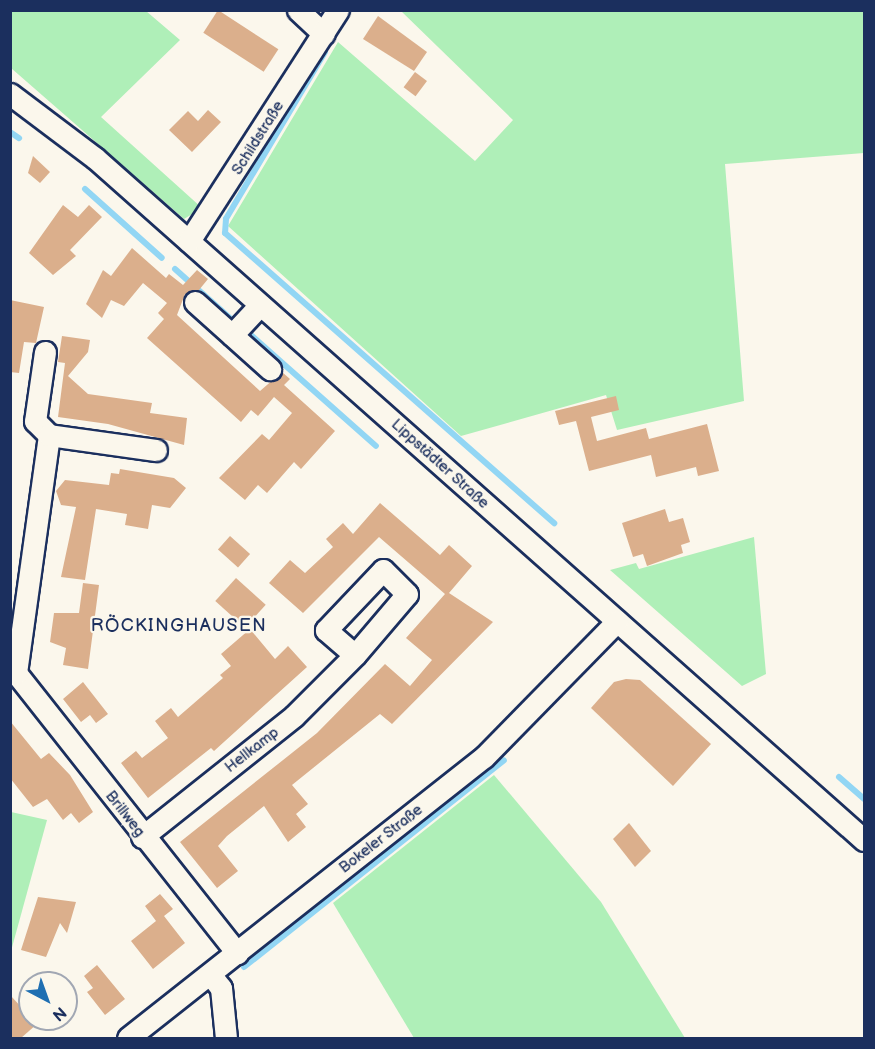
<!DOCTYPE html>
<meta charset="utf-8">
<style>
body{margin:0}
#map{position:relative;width:875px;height:1049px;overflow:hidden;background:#fbf7ec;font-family:"Balsamiq Sans",sans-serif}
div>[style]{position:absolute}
.green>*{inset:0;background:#afefb8}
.stream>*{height:6px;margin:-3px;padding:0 3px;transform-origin:3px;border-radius:3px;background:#92d6f4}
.building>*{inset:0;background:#dbaf8c;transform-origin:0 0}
.roads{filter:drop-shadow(2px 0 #1b2f5e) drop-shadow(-2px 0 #1b2f5e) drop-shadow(0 2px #1b2f5e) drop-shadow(0 -2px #1b2f5e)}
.minor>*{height:21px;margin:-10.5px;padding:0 10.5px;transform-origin:10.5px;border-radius:10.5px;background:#fbf7ec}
span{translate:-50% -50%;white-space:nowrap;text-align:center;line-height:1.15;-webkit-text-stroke:4.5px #fbf7ec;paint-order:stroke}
.street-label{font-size:15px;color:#1b2f5e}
.quarter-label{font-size:18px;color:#1b2f5e;letter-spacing:1.5px}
.frame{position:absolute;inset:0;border:12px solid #1b2f5e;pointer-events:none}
.north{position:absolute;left:18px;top:971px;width:60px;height:60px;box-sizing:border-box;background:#fbf7ec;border:2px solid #a1a7b3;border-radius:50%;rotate:139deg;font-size:16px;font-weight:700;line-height:24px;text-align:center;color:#1b2f5e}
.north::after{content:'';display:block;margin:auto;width:21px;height:27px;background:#1f6fb2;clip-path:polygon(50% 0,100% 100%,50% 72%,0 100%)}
</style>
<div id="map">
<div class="green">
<div style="clip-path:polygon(10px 11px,146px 11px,180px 40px,101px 117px,202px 208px,184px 219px,11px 68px)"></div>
<div style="clip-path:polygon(401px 11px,864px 11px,864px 153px,725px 164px,744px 401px,617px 430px,606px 395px,461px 436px,228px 226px,338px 42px,475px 161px,513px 120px)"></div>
<div style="clip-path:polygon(754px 537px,766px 674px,742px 686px,610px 570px,636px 563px,639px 569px)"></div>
<div style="clip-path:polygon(494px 775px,601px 902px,685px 1038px,414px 1038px,333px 903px)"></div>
<div style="clip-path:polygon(11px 812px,47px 820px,11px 951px,10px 812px)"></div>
</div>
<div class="stream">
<div style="left:325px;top:52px;width:194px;rotate:120.7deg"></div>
<div style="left:226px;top:219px;width:14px;rotate:94deg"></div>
<div style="left:225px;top:233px;width:439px;rotate:41.4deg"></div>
<div style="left:10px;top:132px;width:11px;rotate:34deg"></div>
<div style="left:85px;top:189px;width:103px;rotate:41.9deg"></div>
<div style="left:175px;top:269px;width:75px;rotate:41.8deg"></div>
<div style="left:251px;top:335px;width:167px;rotate:41.6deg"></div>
<div style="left:839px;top:777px;width:33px;rotate:41deg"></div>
<div style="left:244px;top:967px;width:332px;rotate:-38.5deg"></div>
</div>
<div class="building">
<div style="left:218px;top:10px;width:72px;height:27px;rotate:33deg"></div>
<div style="clip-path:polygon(378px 16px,427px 52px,414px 71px,363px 39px)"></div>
<div style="left:415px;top:72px;width:15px;height:19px;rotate:37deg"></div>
<div style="clip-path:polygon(208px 110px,221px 122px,192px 152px,169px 130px,188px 111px,198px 121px)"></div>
<div style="clip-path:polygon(33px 156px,50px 172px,40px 183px,28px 173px)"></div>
<div style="clip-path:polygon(63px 205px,78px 217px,89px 205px,102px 217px,70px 250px,76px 256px,53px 275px,29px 253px)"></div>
<div style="clip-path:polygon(132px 248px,166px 278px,169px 274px,183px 285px,197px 270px,208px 279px,199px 290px,185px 294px,177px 315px,260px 391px,282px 372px,290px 379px,284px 385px,335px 431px,301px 469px,294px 462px,267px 493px,258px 485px,245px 500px,219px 478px,262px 434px,269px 440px,292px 413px,274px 397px,258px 416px,251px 410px,241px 422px,147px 338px,164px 319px,158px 313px,167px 303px,143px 283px,124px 306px,111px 300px,102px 318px,86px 304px,103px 270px,111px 276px)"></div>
<div style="clip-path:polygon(10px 300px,44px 307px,36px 343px,24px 342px,19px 373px,10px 372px)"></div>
<div style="clip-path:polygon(62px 336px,90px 340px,88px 352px,68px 376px,88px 394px,152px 403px,150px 413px,187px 418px,184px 445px,108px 424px,58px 417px,65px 363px,58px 362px)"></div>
<div style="clip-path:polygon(616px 396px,619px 410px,591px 417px,597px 441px,646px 428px,649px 439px,707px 424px,719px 471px,698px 476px,696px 467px,656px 477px,651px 455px,589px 471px,576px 421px,559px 425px,555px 411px)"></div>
<div style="clip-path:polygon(120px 469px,174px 478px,186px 488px,170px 508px,152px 505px,148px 529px,125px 525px,127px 514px,96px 509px,85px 580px,61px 577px,76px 507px,61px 505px,56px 491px,65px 480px,109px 485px,111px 473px,119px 474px)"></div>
<div style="clip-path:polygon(380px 503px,440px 555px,449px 545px,472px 566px,449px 593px,493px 622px,392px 724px,380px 714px,292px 785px,308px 804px,296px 814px,306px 827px,288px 842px,264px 806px,227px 836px,218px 846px,238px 871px,217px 888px,180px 842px,317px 733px,385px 664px,410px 686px,432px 660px,406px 638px,445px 594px,379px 537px,303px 613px,269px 583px,290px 560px,305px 573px,333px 547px,326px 539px,343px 523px,353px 534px)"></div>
<div style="clip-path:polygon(665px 509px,669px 522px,683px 518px,690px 542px,681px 545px,683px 553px,647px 566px,643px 554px,633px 557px,622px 523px)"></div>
<div style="left:230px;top:536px;width:27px;height:18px;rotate:42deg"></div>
<div style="left:236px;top:578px;width:40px;height:31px;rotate:42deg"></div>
<div style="clip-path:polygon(83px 583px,99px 585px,88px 669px,63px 665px,66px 648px,50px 642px,54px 613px,79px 613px)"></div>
<div style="clip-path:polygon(250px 629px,275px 659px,288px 646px,307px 667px,214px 751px,211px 748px,148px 798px,121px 763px,136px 751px,142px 758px,168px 738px,155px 721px,171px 708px,178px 717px,223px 678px,220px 675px,231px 666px,221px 654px)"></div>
<div style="clip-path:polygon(626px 679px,640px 680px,711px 744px,673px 786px,591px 708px,614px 682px)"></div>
<div style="clip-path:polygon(83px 682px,108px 714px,96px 723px,90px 715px,81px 722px,63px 699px)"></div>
<div style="clip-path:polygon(10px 721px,41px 759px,49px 753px,70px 775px,93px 812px,79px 823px,71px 813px,63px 820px,47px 799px,33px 807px,10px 778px)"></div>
<div style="clip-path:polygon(629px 823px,651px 851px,635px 867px,613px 839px)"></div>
<div style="clip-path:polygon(160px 894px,173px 909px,164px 916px,185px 943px,153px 969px,131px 941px,156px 921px,145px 906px)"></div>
<div style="clip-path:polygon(38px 897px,76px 902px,67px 933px,60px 923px,46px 957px,21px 950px)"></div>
<div style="clip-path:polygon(97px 965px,125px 999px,105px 1015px,87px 992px,93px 988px,84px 976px)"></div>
<div style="clip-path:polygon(10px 995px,37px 1024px,21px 1038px,10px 1038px)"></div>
</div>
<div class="roads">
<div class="minor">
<div style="left:298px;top:10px;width:35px;rotate:43deg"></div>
<div style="left:10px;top:94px;width:106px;rotate:37deg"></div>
<div style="left:95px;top:158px;width:1028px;rotate:41.57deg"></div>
<div style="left:189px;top:241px;width:275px;rotate:-57.2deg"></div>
<div style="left:195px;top:302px;width:101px;rotate:41.8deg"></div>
<div style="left:232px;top:335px;width:41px;rotate:-47deg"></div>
<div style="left:45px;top:352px;width:70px;rotate:98.2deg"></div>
<div style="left:35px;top:421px;width:20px;rotate:45deg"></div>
<div style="left:10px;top:672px;width:6px;rotate:9deg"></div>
<div style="left:16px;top:673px;width:357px;rotate:51.7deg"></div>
<div style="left:16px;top:673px;width:240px;rotate:-82.1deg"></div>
<div style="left:49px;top:435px;width:108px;rotate:8deg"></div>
<div style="left:142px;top:837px;width:194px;rotate:-38.5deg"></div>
<div style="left:294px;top:716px;width:86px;rotate:-45deg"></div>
<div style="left:355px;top:655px;width:80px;rotate:-49.6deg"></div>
<div style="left:407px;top:594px;width:34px;rotate:-135deg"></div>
<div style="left:383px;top:570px;width:83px;rotate:133.5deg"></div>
<div style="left:326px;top:630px;width:38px;rotate:41deg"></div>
<div style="left:210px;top:974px;width:18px;rotate:52deg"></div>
<div style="left:221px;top:988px;width:50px;rotate:84.3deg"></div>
<div style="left:128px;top:1038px;width:454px;rotate:-38.3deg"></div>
<div style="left:484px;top:757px;width:190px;rotate:-45.6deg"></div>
</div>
</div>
<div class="street-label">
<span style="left:258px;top:138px;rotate:-58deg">Schildstraße</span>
<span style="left:440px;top:464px;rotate:42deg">Lippstädter Straße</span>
<span style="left:252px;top:750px;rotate:-38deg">Hellkamp</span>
<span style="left:125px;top:814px;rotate:52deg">Brillweg</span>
<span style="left:381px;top:839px;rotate:-38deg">Bokeler Straße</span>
</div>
<div class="quarter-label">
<span style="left:179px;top:626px">RÖCKINGHAUSEN</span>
</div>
<div class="frame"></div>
<div class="north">N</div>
</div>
